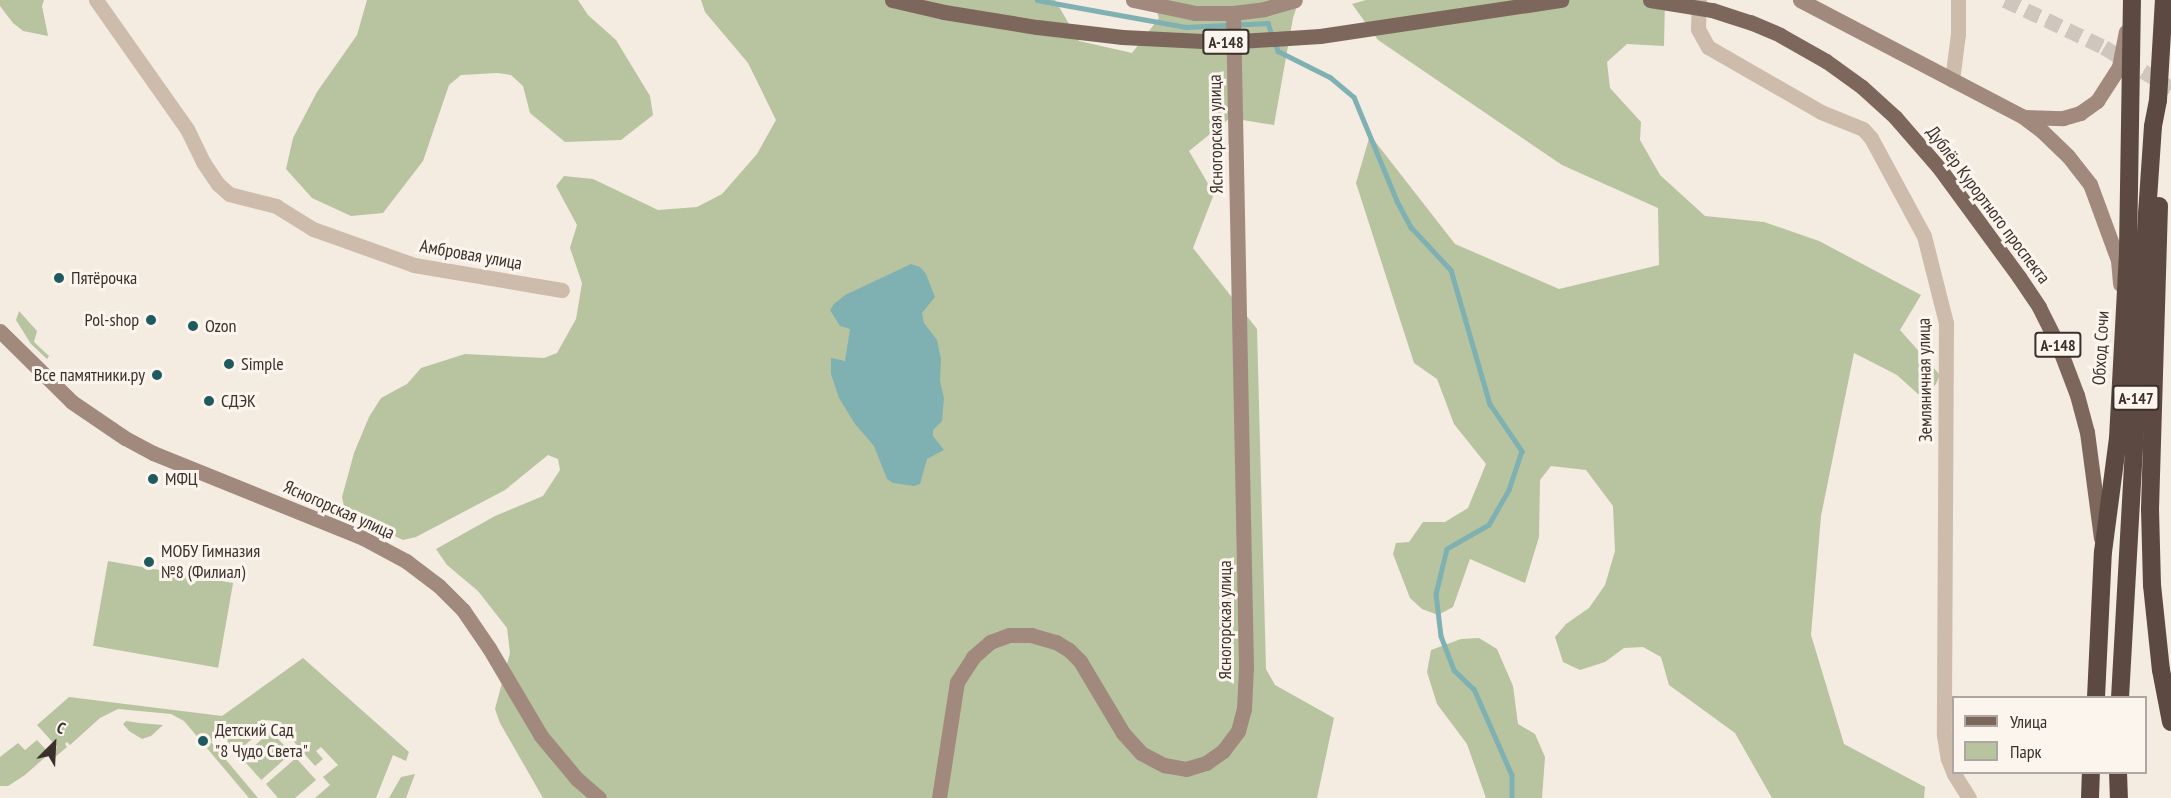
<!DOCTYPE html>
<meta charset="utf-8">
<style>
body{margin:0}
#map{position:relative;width:2171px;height:798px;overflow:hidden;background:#f4ebe1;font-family:"PT Sans Narrow",sans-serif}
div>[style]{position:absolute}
.green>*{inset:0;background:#b8c4a0;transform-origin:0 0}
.water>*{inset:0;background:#7fb0b2}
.stream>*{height:4.5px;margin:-2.25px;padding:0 2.25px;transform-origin:2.25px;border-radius:2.25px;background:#7fb0b2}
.primary-tunnel>*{height:15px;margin-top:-7.5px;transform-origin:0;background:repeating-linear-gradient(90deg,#cfc6bd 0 15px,transparent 0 23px)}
.street>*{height:15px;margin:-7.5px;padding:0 7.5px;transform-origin:7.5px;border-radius:7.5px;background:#cdbbac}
.secondary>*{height:15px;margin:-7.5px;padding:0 7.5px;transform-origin:7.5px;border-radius:7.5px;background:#a18a7d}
.primary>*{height:15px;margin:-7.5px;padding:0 7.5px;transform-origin:7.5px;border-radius:7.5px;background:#7d675c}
.highway>*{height:18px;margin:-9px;padding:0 9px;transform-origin:9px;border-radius:9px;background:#5c4a42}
.primary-bridge>*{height:15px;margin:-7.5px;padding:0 7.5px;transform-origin:7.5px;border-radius:7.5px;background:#7d675c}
.dots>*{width:16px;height:16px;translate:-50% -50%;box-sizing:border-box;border:3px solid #fbf5ee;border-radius:50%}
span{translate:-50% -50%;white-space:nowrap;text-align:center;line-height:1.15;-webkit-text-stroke:6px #fbf5ee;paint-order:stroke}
.shield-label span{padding:2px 4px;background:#fbf5ee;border:2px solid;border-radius:4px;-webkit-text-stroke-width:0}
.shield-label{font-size:16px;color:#3b302b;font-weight:700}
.street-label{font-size:18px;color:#3b302b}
.poi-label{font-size:18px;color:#3b302b}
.left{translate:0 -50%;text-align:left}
.right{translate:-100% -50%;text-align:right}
.legend{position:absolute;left:1952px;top:696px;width:195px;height:78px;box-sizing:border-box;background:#fbf5ee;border:2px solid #aea6a0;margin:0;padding:8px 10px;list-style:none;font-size:18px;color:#3b302b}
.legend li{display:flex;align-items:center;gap:12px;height:30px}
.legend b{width:30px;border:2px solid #aea6a0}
.north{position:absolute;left:24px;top:714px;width:60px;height:60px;-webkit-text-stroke:4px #fbf5ee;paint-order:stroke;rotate:24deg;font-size:16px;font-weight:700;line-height:24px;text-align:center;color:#3b302b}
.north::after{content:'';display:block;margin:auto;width:21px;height:27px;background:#3b302b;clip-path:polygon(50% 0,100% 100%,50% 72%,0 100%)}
</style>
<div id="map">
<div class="green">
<div style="clip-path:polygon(0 0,44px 0,42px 6px,48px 36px,23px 31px,13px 23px,0 6px)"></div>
<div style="clip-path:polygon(367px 0,578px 0,588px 15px,616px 40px,650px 96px,653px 115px,621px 140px,565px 142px,530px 113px,523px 86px,511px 75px,498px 73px,461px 75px,449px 85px,423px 161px,383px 213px,351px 216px,312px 198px,286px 169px,293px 138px,317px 92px,357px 35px)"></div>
<div style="clip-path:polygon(701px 0,1055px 0,1079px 41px,1132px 53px,1159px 18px,1154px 4px,1139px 0,1299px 0,1293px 18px,1274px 125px,1230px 118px,1189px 151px,1214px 194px,1193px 248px,1257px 329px,1266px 669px,1275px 685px,1334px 718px,1317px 798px,543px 798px,500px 723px,495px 709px,510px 653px,507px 628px,478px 591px,447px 565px,436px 549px,495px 516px,543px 496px,560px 470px,558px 459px,548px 455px,505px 490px,416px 537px,403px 540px,349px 514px,344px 506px,342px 497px,354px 453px,369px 417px,381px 398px,407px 384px,421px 368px,465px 354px,544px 358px,557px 353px,576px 319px,582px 283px,570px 248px,577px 225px,556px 186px,564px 176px,593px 179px,658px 210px,697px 207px,722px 194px,757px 154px,776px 120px,748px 63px,705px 12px)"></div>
<div style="clip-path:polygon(1366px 0,1665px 0,1664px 46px,1627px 44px,1607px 62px,1610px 88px,1641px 122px,1640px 140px,1660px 175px,1705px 216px,1764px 222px,1819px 241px,1921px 295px,1900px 330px,1940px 375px,1936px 384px,1927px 395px,1918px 394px,1897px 375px,1854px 353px,1821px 516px,1811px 635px,1844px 744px,1925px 787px,1924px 798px,1772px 798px,1735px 733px,1669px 685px,1661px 657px,1643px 647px,1624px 648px,1605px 662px,1580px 670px,1563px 662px,1555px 637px,1566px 624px,1589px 608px,1605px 585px,1615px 551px,1613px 506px,1586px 470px,1551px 466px,1540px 480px,1539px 537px,1525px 583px,1470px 559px,1453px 607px,1438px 615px,1422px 609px,1410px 598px,1393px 554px,1396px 543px,1409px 542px,1423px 522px,1445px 522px,1468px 508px,1486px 464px,1454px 424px,1437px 379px,1414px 363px,1356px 183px,1370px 135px,1455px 244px,1559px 289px,1659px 265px,1658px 208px,1562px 165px,1378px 40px,1352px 4px)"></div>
<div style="clip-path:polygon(19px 311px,37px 331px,34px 342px,49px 356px,47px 359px,31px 344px,16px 320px)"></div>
<div style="left:108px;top:561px;width:127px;height:86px;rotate:10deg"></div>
<div style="clip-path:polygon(1479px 638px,1497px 649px,1513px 686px,1518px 724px,1535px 734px,1545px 757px,1542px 798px,1486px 798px,1467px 744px,1437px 704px,1427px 672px,1431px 650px,1461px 639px)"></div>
<div style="clip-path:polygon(303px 658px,409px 752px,406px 761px,393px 755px,376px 798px,315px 798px,330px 785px,323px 777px,338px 765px,321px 747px,316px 751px,323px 759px,315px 766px,276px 721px,263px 720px,267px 726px,237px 752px,221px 734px,211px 742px,258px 798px,249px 798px,184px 721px,171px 714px,118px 709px,100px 718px,70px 745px,67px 742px,65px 744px,67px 747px,54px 758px,50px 753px,25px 775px,8px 786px,0 786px,0 757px,18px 743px,25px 750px,37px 740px,49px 753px,57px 747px,37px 725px,69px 697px,222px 716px)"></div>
<div style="clip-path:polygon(126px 721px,140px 723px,163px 725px,151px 736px,142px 739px,129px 731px,123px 724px)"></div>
<div style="left:271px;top:731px;width:30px;height:40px;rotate:48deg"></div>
<div style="clip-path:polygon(296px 758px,316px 780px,295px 798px,278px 798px,266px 784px)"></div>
<div style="clip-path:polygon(415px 774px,406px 798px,389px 798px,401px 777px)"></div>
</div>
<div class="water">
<div style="clip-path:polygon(911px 264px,920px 267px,926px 274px,935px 297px,922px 313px,924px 323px,937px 340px,941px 359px,940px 381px,944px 398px,942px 421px,933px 430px,933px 436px,944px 450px,927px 459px,920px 484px,914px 486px,893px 483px,887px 479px,874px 446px,855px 424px,839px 398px,831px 374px,831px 358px,845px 361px,850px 329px,840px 326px,830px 310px,834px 304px,845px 295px)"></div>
</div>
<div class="stream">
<div style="left:1037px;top:0;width:151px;rotate:10.3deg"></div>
<div style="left:1186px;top:27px;width:82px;rotate:-2.8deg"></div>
<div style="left:1268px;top:23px;width:13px;rotate:72deg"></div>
<div style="left:1275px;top:43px;width:9px;rotate:69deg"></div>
<div style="left:1278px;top:51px;width:58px;rotate:26.6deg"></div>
<div style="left:1330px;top:77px;width:31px;rotate:40deg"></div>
<div style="left:1354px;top:97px;width:113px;rotate:67.5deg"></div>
<div style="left:1397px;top:201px;width:30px;rotate:62deg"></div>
<div style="left:1411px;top:227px;width:59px;rotate:47.1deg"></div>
<div style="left:1451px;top:270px;width:140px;rotate:73.8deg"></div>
<div style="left:1490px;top:404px;width:57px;rotate:55.8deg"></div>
<div style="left:1522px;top:451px;width:41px;rotate:108.4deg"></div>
<div style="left:1509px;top:490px;width:40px;rotate:119.7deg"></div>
<div style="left:1489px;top:525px;width:48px;rotate:150.3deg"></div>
<div style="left:1447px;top:549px;width:46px;rotate:103.7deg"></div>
<div style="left:1436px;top:594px;width:42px;rotate:83.2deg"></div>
<div style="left:1441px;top:636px;width:36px;rotate:69deg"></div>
<div style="left:1454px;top:670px;width:28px;rotate:44deg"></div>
<div style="left:1474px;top:689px;width:94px;rotate:66.2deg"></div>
<div style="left:1512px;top:775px;width:23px;rotate:90deg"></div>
</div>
<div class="primary-tunnel">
<div style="left:2005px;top:0;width:110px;rotate:25.4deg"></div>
<div style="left:2104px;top:47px;width:79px;rotate:31.5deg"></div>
</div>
<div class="street">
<div style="left:96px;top:0;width:158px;rotate:54.8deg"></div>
<div style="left:187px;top:129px;width:37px;rotate:64deg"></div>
<div style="left:203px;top:162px;width:27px;rotate:56deg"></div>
<div style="left:218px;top:184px;width:15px;rotate:42deg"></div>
<div style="left:229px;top:194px;width:49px;rotate:14.3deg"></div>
<div style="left:276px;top:206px;width:44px;rotate:31.9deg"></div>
<div style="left:313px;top:229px;width:107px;rotate:19.6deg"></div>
<div style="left:414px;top:265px;width:150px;rotate:9.6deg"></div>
<div style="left:1699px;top:0;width:29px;rotate:92deg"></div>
<div style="left:1698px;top:29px;width:21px;rotate:61deg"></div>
<div style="left:1708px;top:47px;width:130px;rotate:29.9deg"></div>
<div style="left:1821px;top:112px;width:45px;rotate:22deg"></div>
<div style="left:1863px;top:129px;width:12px;rotate:48deg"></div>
<div style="left:1871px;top:138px;width:111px;rotate:61.6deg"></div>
<div style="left:1924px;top:236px;width:90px;rotate:75.8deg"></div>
<div style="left:1946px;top:323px;width:412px;rotate:90.3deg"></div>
<div style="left:1944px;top:735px;width:24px;rotate:81deg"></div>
<div style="left:1948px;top:759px;width:16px;rotate:68deg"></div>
<div style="left:1954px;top:774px;width:28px;rotate:58deg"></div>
<div style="left:1952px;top:80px;width:46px;rotate:-82.6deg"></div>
<div style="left:1958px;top:34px;width:34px;rotate:-90deg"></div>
</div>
<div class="secondary">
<div style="left:1133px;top:0;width:63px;rotate:11.8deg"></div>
<div style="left:1195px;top:13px;width:38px"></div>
<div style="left:1233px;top:13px;width:31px;rotate:-7deg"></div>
<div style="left:1264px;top:9px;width:32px;rotate:-16deg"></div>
<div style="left:1800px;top:0;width:250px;rotate:27.6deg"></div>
<div style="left:2022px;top:116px;width:25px;rotate:37deg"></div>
<div style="left:2042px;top:131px;width:36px;rotate:44deg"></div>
<div style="left:2068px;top:156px;width:36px;rotate:52deg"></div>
<div style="left:2090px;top:184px;width:81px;rotate:69.8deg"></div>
<div style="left:2118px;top:260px;width:24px;rotate:85deg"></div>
<div style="left:2025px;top:117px;width:38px;rotate:2deg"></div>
<div style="left:2063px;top:118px;width:18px;rotate:-16deg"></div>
<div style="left:2080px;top:113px;width:21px;rotate:-35deg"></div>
<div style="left:2097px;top:101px;width:40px;rotate:-57.1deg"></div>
<div style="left:2119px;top:67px;width:36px;rotate:-79deg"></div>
<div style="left:0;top:331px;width:101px;rotate:44.6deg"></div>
<div style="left:72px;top:402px;width:64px;rotate:34.2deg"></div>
<div style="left:125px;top:438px;width:32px;rotate:28deg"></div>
<div style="left:153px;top:453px;width:227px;rotate:22deg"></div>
<div style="left:363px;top:538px;width:49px;rotate:28.1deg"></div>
<div style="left:406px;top:561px;width:41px;rotate:37.1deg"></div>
<div style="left:439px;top:586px;width:34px;rotate:45deg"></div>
<div style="left:463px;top:610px;width:46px;rotate:55.6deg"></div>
<div style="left:489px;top:648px;width:102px;rotate:59.4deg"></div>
<div style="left:541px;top:736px;width:56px;rotate:50.1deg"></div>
<div style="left:577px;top:779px;width:29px;rotate:41deg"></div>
<div style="left:939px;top:798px;width:117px;rotate:-81.2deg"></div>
<div style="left:957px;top:682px;width:30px;rotate:-57deg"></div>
<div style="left:973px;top:657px;width:23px;rotate:-41deg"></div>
<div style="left:990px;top:642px;width:20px;rotate:-20deg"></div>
<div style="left:1009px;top:635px;width:22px"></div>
<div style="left:1031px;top:635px;width:26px;rotate:16deg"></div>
<div style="left:1056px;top:642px;width:15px;rotate:32deg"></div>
<div style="left:1069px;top:650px;width:16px;rotate:45deg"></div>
<div style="left:1080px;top:661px;width:84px;rotate:59.2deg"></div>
<div style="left:1123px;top:733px;width:27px;rotate:48deg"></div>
<div style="left:1141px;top:753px;width:26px;rotate:28deg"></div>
<div style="left:1164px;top:765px;width:22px;rotate:10deg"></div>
<div style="left:1186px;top:769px;width:21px;rotate:-17deg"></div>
<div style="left:1206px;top:763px;width:21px;rotate:-35deg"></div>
<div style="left:1223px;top:751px;width:25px;rotate:-53deg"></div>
<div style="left:1238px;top:731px;width:23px;rotate:-75deg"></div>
<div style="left:1244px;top:709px;width:42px;rotate:-87.3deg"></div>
<div style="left:1246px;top:667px;width:654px;rotate:-91.14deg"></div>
</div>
<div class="primary">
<div style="left:1940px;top:169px;width:134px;rotate:53.8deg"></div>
<div style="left:2019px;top:277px;width:36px;rotate:56deg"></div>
<div style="left:2039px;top:307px;width:42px;rotate:63.4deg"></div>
<div style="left:2058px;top:345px;width:53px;rotate:69.2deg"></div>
<div style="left:2077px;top:395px;width:38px;rotate:75deg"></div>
<div style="left:2087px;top:432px;width:107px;rotate:82.5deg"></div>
</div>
<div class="highway">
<div style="left:2159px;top:206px;width:303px;rotate:91.7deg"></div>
<div style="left:2150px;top:509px;width:76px;rotate:88.5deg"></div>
<div style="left:2152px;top:585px;width:85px;rotate:84deg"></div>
<div style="left:2161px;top:670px;width:53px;rotate:79.1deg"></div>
<div style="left:2096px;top:698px;width:146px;rotate:-87.3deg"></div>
<div style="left:2103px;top:552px;width:115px;rotate:-82.5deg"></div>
<div style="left:2118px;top:438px;width:186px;rotate:-86.9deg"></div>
<div style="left:2128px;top:252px;width:252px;rotate:-89.1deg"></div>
<div style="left:2120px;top:698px;width:485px;rotate:-86.8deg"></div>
<div style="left:2147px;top:214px;width:88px;rotate:-86.1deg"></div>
<div style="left:2153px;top:126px;width:26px;rotate:-79deg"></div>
<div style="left:2158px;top:100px;width:100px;rotate:-86.6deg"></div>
<div style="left:2118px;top:772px;width:26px;rotate:88deg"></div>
<div style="left:2090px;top:798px;width:26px;rotate:-88deg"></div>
</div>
<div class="primary-bridge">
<div style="left:892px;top:0;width:53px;rotate:13deg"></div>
<div style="left:944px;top:12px;width:94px;rotate:9.2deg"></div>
<div style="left:1037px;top:27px;width:86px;rotate:6.7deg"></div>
<div style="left:1122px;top:37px;width:101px;rotate:2.8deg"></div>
<div style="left:1223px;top:42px;width:97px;rotate:-3.5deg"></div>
<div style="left:1320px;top:36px;width:244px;rotate:-8.5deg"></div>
<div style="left:1650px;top:0;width:63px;rotate:9.2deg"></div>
<div style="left:1712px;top:10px;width:40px;rotate:18deg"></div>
<div style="left:1750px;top:22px;width:33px;rotate:23deg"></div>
<div style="left:1780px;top:35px;width:53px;rotate:29.5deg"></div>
<div style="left:1826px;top:61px;width:44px;rotate:35.8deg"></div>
<div style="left:1862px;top:87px;width:45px;rotate:42.3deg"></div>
<div style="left:1895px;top:117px;width:69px;rotate:49.1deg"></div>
</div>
<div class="dots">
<div style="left:59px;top:278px;background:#1f5a5e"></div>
<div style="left:151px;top:320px;background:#1f5a5e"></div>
<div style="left:193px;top:326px;background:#1f5a5e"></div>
<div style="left:229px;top:364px;background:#1f5a5e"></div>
<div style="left:157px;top:375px;background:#1f5a5e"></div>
<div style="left:209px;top:401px;background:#1f5a5e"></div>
<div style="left:153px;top:479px;background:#1f5a5e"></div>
<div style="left:149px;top:562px;background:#1f5a5e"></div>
<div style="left:203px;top:741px;background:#1f5a5e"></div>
</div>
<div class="shield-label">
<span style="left:1226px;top:42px">А-148</span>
<span style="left:2058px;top:345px">А-148</span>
<span style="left:2136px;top:398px">А-147</span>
</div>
<div class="street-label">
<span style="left:1216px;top:134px;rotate:-91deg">Ясногорская улица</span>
<span style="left:1988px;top:205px;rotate:53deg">Дублёр Курортного проспекта</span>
<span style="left:471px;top:255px;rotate:10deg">Амбровая улица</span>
<span style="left:2101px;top:348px;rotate:-87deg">Обход Сочи</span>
<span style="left:1925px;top:380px;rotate:-91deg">Земляничная улица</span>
<span style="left:339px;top:510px;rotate:24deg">Ясногорская улица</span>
<span style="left:1225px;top:620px;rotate:-90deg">Ясногорская улица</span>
</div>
<div class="poi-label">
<span class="left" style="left:71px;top:278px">Пятёрочка</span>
<span class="right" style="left:139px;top:320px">Pol-shop</span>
<span class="left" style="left:205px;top:326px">Ozon</span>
<span class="left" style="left:241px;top:364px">Simple</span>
<span class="right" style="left:145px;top:375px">Все памятники.ру</span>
<span class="left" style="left:221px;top:401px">СДЭК</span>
<span class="left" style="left:165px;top:479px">МФЦ</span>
<span class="left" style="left:161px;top:562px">МОБУ Гимназия<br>№8 (Филиал)</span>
<span class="left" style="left:215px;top:741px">Детский Сад<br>"8 Чудо Света"</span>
</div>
<ul class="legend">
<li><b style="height:8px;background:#7d675c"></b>Улица</li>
<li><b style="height:16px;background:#b8c4a0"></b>Парк</li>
</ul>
<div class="north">С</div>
</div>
